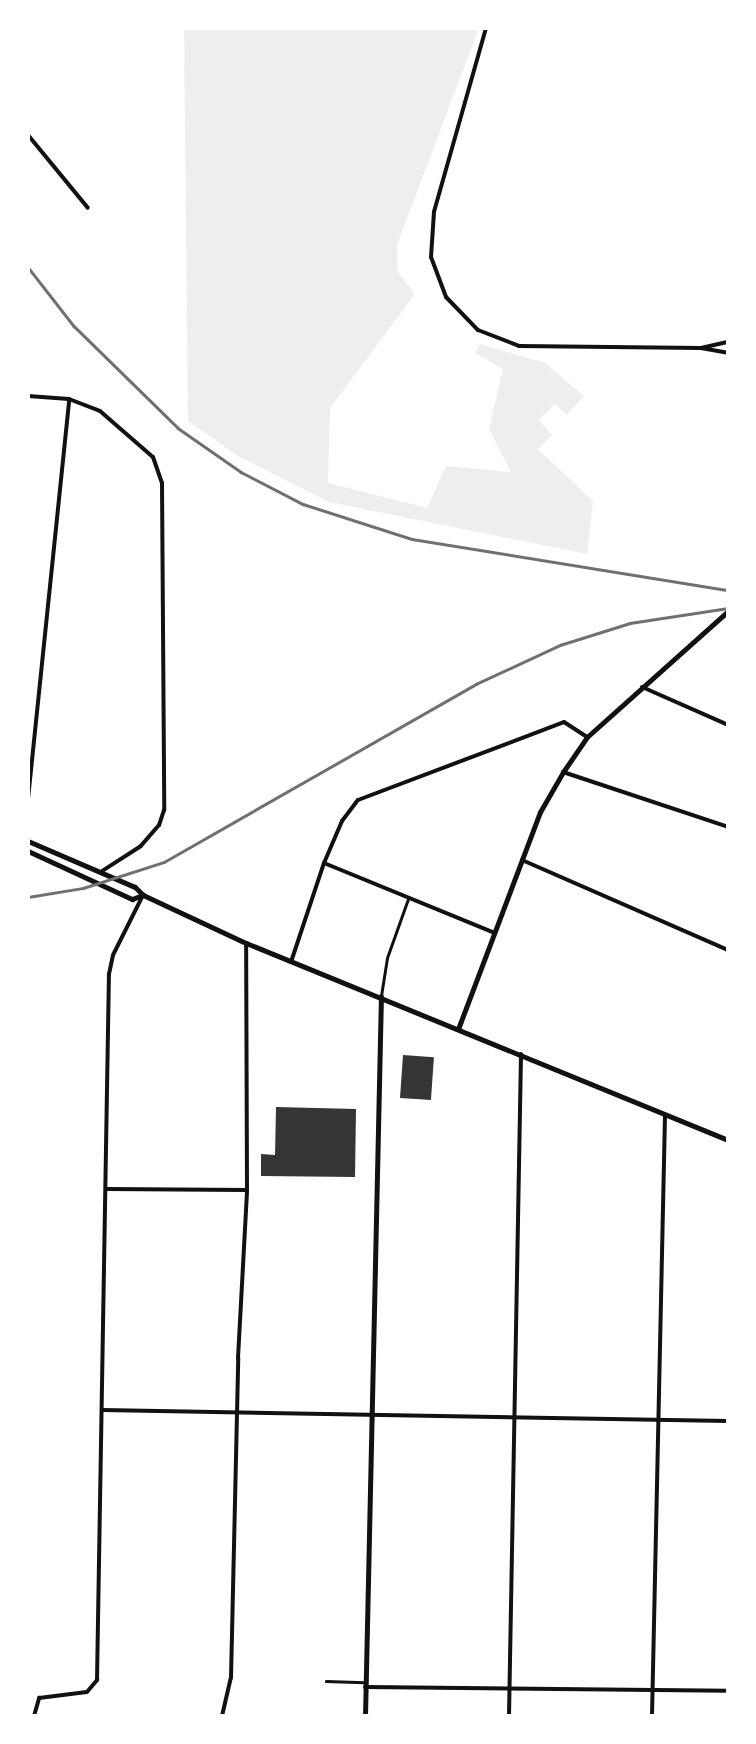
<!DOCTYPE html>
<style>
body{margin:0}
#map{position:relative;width:756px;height:1744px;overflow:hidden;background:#fff;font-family:Mulish,sans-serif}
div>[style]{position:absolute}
.green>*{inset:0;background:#eee}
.building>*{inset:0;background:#353535;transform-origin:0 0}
.service>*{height:2.5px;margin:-1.25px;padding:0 1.25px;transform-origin:1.25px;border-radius:1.25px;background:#111}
.minor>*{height:4px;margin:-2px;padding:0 2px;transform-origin:2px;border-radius:2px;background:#111}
.tertiary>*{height:5px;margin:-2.5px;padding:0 2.5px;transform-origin:2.5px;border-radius:2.5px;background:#111}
.secondary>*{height:5px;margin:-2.5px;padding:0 2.5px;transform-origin:2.5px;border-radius:2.5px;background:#111}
.rail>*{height:2.5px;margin:-1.25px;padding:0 1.25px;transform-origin:1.25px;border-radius:1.25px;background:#707070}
span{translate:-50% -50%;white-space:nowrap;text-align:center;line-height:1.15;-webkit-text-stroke:9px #fff;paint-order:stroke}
.frame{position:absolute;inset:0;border:30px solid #fff;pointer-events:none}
</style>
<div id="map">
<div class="green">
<div style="clip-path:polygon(184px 28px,479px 28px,397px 245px,397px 271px,415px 294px,330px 408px,328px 483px,427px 508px,446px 466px,511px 472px,489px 429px,503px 369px,475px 353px,480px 344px,545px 363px,584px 396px,567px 415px,555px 404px,539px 420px,552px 435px,538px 449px,593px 501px,587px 554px,329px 502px,238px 456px,188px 421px)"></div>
</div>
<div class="building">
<div style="left:403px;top:1055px;width:31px;height:43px;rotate:4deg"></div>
<div style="clip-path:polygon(276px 1107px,356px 1109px,355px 1177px,261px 1176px,261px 1154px,275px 1155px)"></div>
</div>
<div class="service">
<div style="left:381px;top:996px;width:38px;rotate:-81deg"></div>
<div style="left:387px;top:958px;width:63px;rotate:-70.4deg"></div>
<div style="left:326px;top:1681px;width:38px;rotate:2deg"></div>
</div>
<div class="minor">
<div style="left:486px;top:28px;width:191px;rotate:105.8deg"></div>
<div style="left:434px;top:212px;width:45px;rotate:93.8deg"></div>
<div style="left:431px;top:257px;width:43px;rotate:69.4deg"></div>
<div style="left:446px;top:297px;width:46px;rotate:45.9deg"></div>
<div style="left:478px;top:330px;width:44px;rotate:21.3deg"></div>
<div style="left:519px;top:346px;width:182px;rotate:0.6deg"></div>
<div style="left:701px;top:348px;width:27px;rotate:10deg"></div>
<div style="left:28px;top:135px;width:94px;rotate:50.6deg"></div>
<div style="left:701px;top:348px;width:28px;rotate:-13deg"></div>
<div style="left:28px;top:396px;width:41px;rotate:4.2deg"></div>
<div style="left:69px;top:399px;width:33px;rotate:21deg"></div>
<div style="left:100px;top:411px;width:70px;rotate:41deg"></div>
<div style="left:153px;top:457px;width:28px;rotate:71deg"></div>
<div style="left:162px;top:483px;width:327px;rotate:89.6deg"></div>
<div style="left:164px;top:810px;width:16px;rotate:108deg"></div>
<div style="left:159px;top:825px;width:28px;rotate:131deg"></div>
<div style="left:141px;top:846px;width:46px;rotate:147.3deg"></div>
<div style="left:642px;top:687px;width:94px;rotate:23.8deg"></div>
<div style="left:563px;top:772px;width:174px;rotate:18.4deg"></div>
<div style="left:28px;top:799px;width:402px;rotate:-84.1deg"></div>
<div style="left:522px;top:860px;width:225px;rotate:23.6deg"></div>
<div style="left:324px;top:863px;width:185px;rotate:22.3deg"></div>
<div style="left:291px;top:962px;width:104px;rotate:-71.6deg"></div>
<div style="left:324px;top:863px;width:46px;rotate:-66.8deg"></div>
<div style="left:342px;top:821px;width:26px;rotate:-53deg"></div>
<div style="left:358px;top:800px;width:220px;rotate:-20.7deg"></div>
<div style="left:564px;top:722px;width:27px;rotate:33deg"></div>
<div style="left:106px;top:1189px;width:140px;rotate:0.4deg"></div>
<div style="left:102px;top:1410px;width:626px;rotate:1.01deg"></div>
<div style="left:365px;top:1687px;width:363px;rotate:0.6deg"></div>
<div style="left:34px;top:1716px;width:19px;rotate:-74deg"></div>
<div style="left:39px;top:1698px;width:48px;rotate:-7.1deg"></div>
<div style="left:87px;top:1692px;width:16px;rotate:-50deg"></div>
<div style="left:97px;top:1680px;width:706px;rotate:-89.03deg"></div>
<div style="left:109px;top:974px;width:19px;rotate:-78deg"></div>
<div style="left:113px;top:955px;width:67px;rotate:-63.4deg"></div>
<div style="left:222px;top:1716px;width:39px;rotate:-77deg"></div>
<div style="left:231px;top:1678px;width:320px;rotate:-88.7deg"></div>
<div style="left:238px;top:1358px;width:168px;rotate:-86.9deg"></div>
<div style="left:247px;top:1190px;width:247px;rotate:-90.2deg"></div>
<div style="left:509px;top:1716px;width:662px;rotate:-88.96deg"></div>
<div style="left:652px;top:1716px;width:601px;rotate:-88.76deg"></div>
</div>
<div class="tertiary">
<div style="left:365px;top:1716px;width:720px;rotate:-88.73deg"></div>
</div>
<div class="secondary">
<div style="left:28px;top:841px;width:116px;rotate:23.3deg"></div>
<div style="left:135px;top:887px;width:11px;rotate:45deg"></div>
<div style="left:143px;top:895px;width:114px;rotate:25deg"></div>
<div style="left:246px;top:943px;width:521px;rotate:22.23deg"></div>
<div style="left:28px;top:851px;width:115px;rotate:24.8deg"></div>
<div style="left:132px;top:899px;width:12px;rotate:-20deg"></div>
<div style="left:458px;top:1029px;width:232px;rotate:-69.3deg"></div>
<div style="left:540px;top:812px;width:46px;rotate:-60.1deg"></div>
<div style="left:563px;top:772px;width:42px;rotate:-55.6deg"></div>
<div style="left:587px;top:737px;width:189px;rotate:-41.8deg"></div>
</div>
<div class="rail">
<div style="left:28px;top:267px;width:75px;rotate:52.1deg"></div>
<div style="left:74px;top:326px;width:146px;rotate:44.4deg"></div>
<div style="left:178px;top:428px;width:77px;rotate:34.9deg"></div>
<div style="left:241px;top:472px;width:70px;rotate:27.3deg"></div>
<div style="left:303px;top:504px;width:114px;rotate:17.8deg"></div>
<div style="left:412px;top:539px;width:320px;rotate:9.2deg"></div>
<div style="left:28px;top:897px;width:56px;rotate:-9.3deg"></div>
<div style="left:83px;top:888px;width:85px;rotate:-17.8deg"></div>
<div style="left:164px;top:862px;width:359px;rotate:-29.7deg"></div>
<div style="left:476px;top:684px;width:93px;rotate:-24.9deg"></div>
<div style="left:560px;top:645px;width:73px;rotate:-17.4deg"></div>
<div style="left:630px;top:623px;width:99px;rotate:-8.7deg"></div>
</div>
<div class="frame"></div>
</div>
